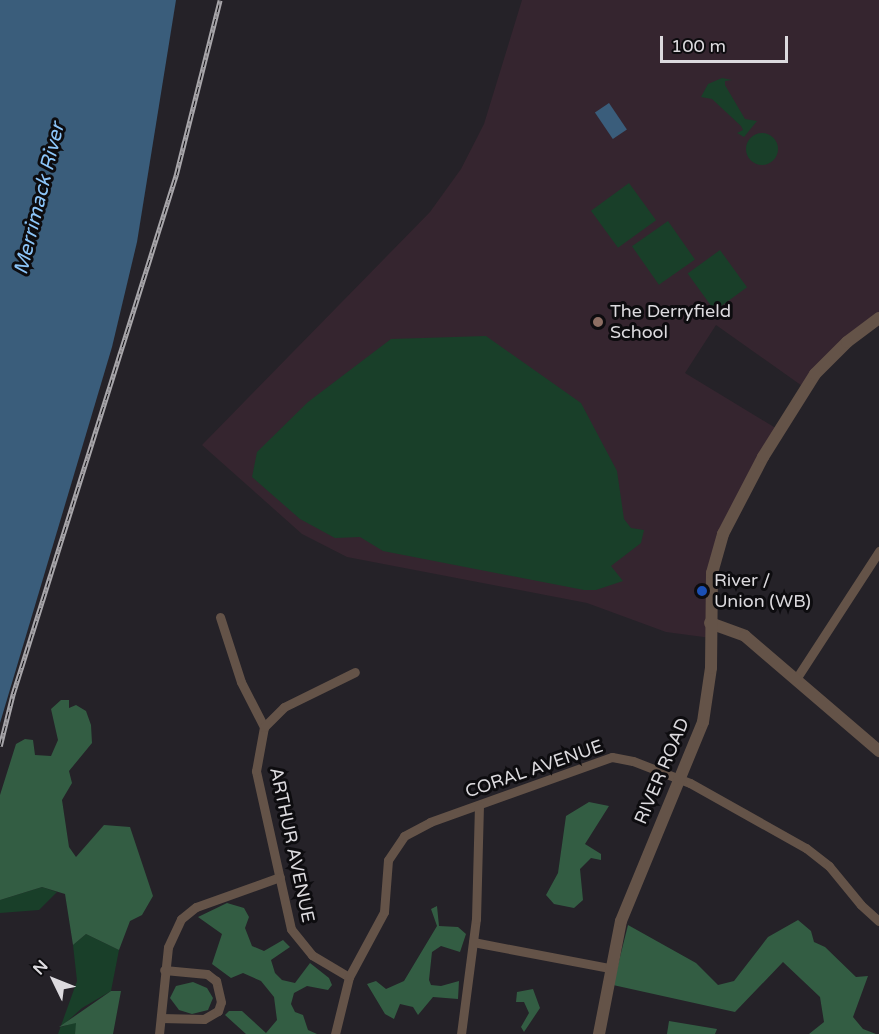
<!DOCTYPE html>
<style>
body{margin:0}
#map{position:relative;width:879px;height:1034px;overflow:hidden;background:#252228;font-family:"Varela Round",sans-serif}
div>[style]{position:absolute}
.education>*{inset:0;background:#35252f}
.green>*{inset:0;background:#193f29;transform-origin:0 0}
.round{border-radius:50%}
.forest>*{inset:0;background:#335d43}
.water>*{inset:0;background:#3a5d7b;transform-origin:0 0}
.minor>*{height:9px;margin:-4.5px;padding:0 4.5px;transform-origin:4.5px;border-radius:4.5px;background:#645348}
.tertiary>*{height:12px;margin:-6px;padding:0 6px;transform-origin:6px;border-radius:6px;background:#645348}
.rail>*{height:4.5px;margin-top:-2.25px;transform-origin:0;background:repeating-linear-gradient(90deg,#0d0c0f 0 7px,#a8a6aa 0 14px);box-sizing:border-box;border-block:2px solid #a8a6aa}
.dots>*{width:16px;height:16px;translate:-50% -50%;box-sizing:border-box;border:3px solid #0d0c0f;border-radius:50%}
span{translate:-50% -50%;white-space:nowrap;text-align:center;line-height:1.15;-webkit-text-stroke:6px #0d0c0f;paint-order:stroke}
.poi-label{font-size:18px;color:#dcdade}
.left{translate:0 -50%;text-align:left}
.street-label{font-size:18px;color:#dcdade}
.water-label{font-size:20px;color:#8dc6fa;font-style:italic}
.north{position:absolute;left:24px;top:950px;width:60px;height:60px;-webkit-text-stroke:4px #0d0c0f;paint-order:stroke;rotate:313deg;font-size:16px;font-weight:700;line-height:24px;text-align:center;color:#dcdade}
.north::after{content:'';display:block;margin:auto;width:21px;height:27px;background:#dcdade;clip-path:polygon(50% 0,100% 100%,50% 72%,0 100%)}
.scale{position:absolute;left:660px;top:36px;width:128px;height:27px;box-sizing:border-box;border:3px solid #dcdade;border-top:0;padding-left:8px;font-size:18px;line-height:21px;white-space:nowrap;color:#dcdade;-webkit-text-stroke:4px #0d0c0f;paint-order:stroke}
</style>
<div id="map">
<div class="education">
<div style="clip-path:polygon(522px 0,879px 0,879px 318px,805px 388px,716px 325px,685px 373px,779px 430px,717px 553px,711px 638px,666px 632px,587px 603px,347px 557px,302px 534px,202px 445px,430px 212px,461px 169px,484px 124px)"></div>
</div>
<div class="green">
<div style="clip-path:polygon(722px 78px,732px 80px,725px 81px,725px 85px,745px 119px,757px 121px,744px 137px,737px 133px,743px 130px,741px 126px,712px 99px,701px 97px,708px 84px)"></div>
<div class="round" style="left:746px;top:133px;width:32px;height:32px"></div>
<div style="left:629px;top:183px;width:46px;height:47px;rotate:54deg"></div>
<div style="left:668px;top:221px;width:47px;height:44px;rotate:55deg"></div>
<div style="left:720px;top:250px;width:46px;height:40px;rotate:54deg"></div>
<div style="clip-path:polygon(486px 336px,581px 403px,617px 471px,624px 519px,631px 528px,644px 530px,641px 543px,611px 566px,623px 581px,596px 590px,584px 590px,383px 551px,360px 537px,335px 538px,300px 519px,252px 477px,257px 452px,308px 402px,391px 339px)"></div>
<div style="clip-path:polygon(42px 887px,57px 892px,39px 910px,0 913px,0 900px)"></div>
<div style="clip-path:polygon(86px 934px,119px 950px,111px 991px,82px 1008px,61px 1027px,77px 1022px,75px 1034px,58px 1034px,77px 981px,73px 945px)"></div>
</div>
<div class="forest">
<div style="clip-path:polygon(61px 700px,69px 700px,69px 708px,76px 705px,86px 711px,91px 725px,92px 743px,69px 771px,72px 783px,62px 800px,69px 847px,76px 857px,104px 825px,130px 827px,153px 896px,142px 915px,130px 921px,119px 950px,86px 934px,73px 945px,65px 894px,42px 887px,0 900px,0 795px,16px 744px,25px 739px,33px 740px,35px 755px,51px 756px,58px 740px,51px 709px)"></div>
<div style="clip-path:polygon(589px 802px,609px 806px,585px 844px,601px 854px,601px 860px,591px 858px,580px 869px,583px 900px,574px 908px,554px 904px,546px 895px,558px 873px,566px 816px)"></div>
<div style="clip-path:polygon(227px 903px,244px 908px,249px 917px,245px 928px,252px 946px,264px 951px,283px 940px,290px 947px,271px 960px,275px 973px,282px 980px,295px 983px,310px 963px,329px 978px,332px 985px,328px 990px,307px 986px,294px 993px,291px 1004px,295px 1012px,303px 1015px,308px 1030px,317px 1034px,246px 1034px,225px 1015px,229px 1011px,242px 1011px,266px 1033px,277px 1020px,274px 997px,261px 981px,243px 973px,231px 978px,212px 964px,222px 934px,198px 917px)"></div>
<div style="clip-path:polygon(437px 906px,439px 926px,458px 927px,466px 934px,460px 952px,441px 946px,432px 952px,429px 980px,431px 985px,441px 986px,459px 981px,458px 999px,433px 997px,418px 1015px,413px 1007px,400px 1004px,394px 1019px,385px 1014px,367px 984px,376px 981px,386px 989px,404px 981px,437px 926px,431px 909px)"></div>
<div style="clip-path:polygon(798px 920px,811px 931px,814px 942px,825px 947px,856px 977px,868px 976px,853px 1017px,863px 1029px,876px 1034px,809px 1034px,824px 1022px,820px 997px,783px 962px,735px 1012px,613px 985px,628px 925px,696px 963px,718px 985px,734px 981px,768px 937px)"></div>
<div style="clip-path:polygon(193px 982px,207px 988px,213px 998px,208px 1010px,192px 1014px,179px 1010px,170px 998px,176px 986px)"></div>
<div style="clip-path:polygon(533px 989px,540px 1008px,524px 1032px,521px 1027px,529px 1013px,524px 1002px,516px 1002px,517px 992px)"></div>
<div style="clip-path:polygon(111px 991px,121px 991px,113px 1034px,75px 1034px,76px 1023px,59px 1027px)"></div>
<div style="clip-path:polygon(669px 1021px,717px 1029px,715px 1034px,667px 1034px)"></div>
</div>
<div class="water">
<div style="clip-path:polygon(0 0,176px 0,137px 242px,112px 347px,0 723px)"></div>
<div style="left:609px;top:103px;width:32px;height:17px;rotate:56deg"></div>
</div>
<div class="minor">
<div style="left:220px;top:617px;width:68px;rotate:72.1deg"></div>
<div style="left:241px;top:682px;width:51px;rotate:62.9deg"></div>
<div style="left:796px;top:679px;width:153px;rotate:-57deg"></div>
<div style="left:473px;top:942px;width:138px;rotate:10.8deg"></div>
<div style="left:349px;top:977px;width:43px;rotate:-149.3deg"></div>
<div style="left:312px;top:955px;width:33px;rotate:-129deg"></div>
<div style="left:291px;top:929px;width:162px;rotate:-102.5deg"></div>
<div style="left:256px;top:771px;width:45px;rotate:-79.7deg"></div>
<div style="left:264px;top:727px;width:28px;rotate:-45deg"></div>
<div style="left:284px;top:707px;width:79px;rotate:-26.2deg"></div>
<div style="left:161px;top:1018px;width:43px;rotate:1.3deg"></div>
<div style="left:204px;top:1019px;width:16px;rotate:-30deg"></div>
<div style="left:218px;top:1011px;width:9px;rotate:-72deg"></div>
<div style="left:221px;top:1002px;width:22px;rotate:-103deg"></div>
<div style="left:216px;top:981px;width:11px;rotate:-142deg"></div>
<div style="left:207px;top:974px;width:43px;rotate:-174.7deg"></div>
<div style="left:159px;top:1034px;width:87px;rotate:-84.1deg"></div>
<div style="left:168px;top:947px;width:31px;rotate:-65deg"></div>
<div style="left:181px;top:919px;width:19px;rotate:-39deg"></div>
<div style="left:196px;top:907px;width:89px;rotate:-19.7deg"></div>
<div style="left:335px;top:1034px;width:59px;rotate:-76.2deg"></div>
<div style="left:349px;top:977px;width:74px;rotate:-61.7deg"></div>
<div style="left:384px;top:912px;width:52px;rotate:-85.6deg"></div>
<div style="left:388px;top:860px;width:29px;rotate:-56deg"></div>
<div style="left:404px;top:836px;width:30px;rotate:-28deg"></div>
<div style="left:430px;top:822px;width:193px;rotate:-19.7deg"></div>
<div style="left:612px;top:757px;width:21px;rotate:11deg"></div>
<div style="left:633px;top:761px;width:61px;rotate:21.1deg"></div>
<div style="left:690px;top:783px;width:133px;rotate:29.3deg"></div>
<div style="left:806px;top:848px;width:29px;rotate:38deg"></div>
<div style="left:829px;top:866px;width:50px;rotate:50.6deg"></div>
<div style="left:861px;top:905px;width:24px;rotate:42deg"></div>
<div style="left:461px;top:1034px;width:116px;rotate:-82.6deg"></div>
<div style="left:476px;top:919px;width:113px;rotate:-88.5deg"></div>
</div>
<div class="tertiary">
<div style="left:710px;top:623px;width:37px;rotate:20deg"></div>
<div style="left:745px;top:636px;width:177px;rotate:40.6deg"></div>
<div style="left:599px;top:1034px;width:115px;rotate:-79deg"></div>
<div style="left:621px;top:921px;width:215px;rotate:-67.6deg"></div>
<div style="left:703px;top:722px;width:55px;rotate:-81.6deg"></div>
<div style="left:711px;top:668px;width:95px;rotate:-89.4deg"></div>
<div style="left:712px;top:573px;width:41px;rotate:-74.2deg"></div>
<div style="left:723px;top:534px;width:87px;rotate:-62.5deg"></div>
<div style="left:763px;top:457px;width:98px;rotate:-57.9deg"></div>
<div style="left:815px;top:374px;width:45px;rotate:-45deg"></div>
<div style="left:847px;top:342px;width:40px;rotate:-37deg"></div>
</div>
<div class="rail">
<div style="left:0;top:746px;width:54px;rotate:-76deg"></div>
<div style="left:13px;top:694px;width:544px;rotate:-72.56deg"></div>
<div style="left:176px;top:175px;width:180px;rotate:-75.9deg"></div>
</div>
<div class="dots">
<div style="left:598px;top:322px;background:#8d6e63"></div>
<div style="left:702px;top:591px;background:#1a4fb4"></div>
</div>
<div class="poi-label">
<span class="left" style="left:610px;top:322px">The Derryfield<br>School</span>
<span class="left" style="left:714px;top:591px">River /<br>Union (WB)</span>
</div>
<div class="street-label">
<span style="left:534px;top:769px;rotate:-19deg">CORAL AVENUE</span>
<span style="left:662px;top:771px;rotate:-67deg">RIVER ROAD</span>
<span style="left:292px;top:845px;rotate:78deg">ARTHUR AVENUE</span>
</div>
<div class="water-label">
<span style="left:40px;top:199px;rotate:-76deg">Merrimack River</span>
</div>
<div class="north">N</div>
<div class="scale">100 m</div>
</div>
